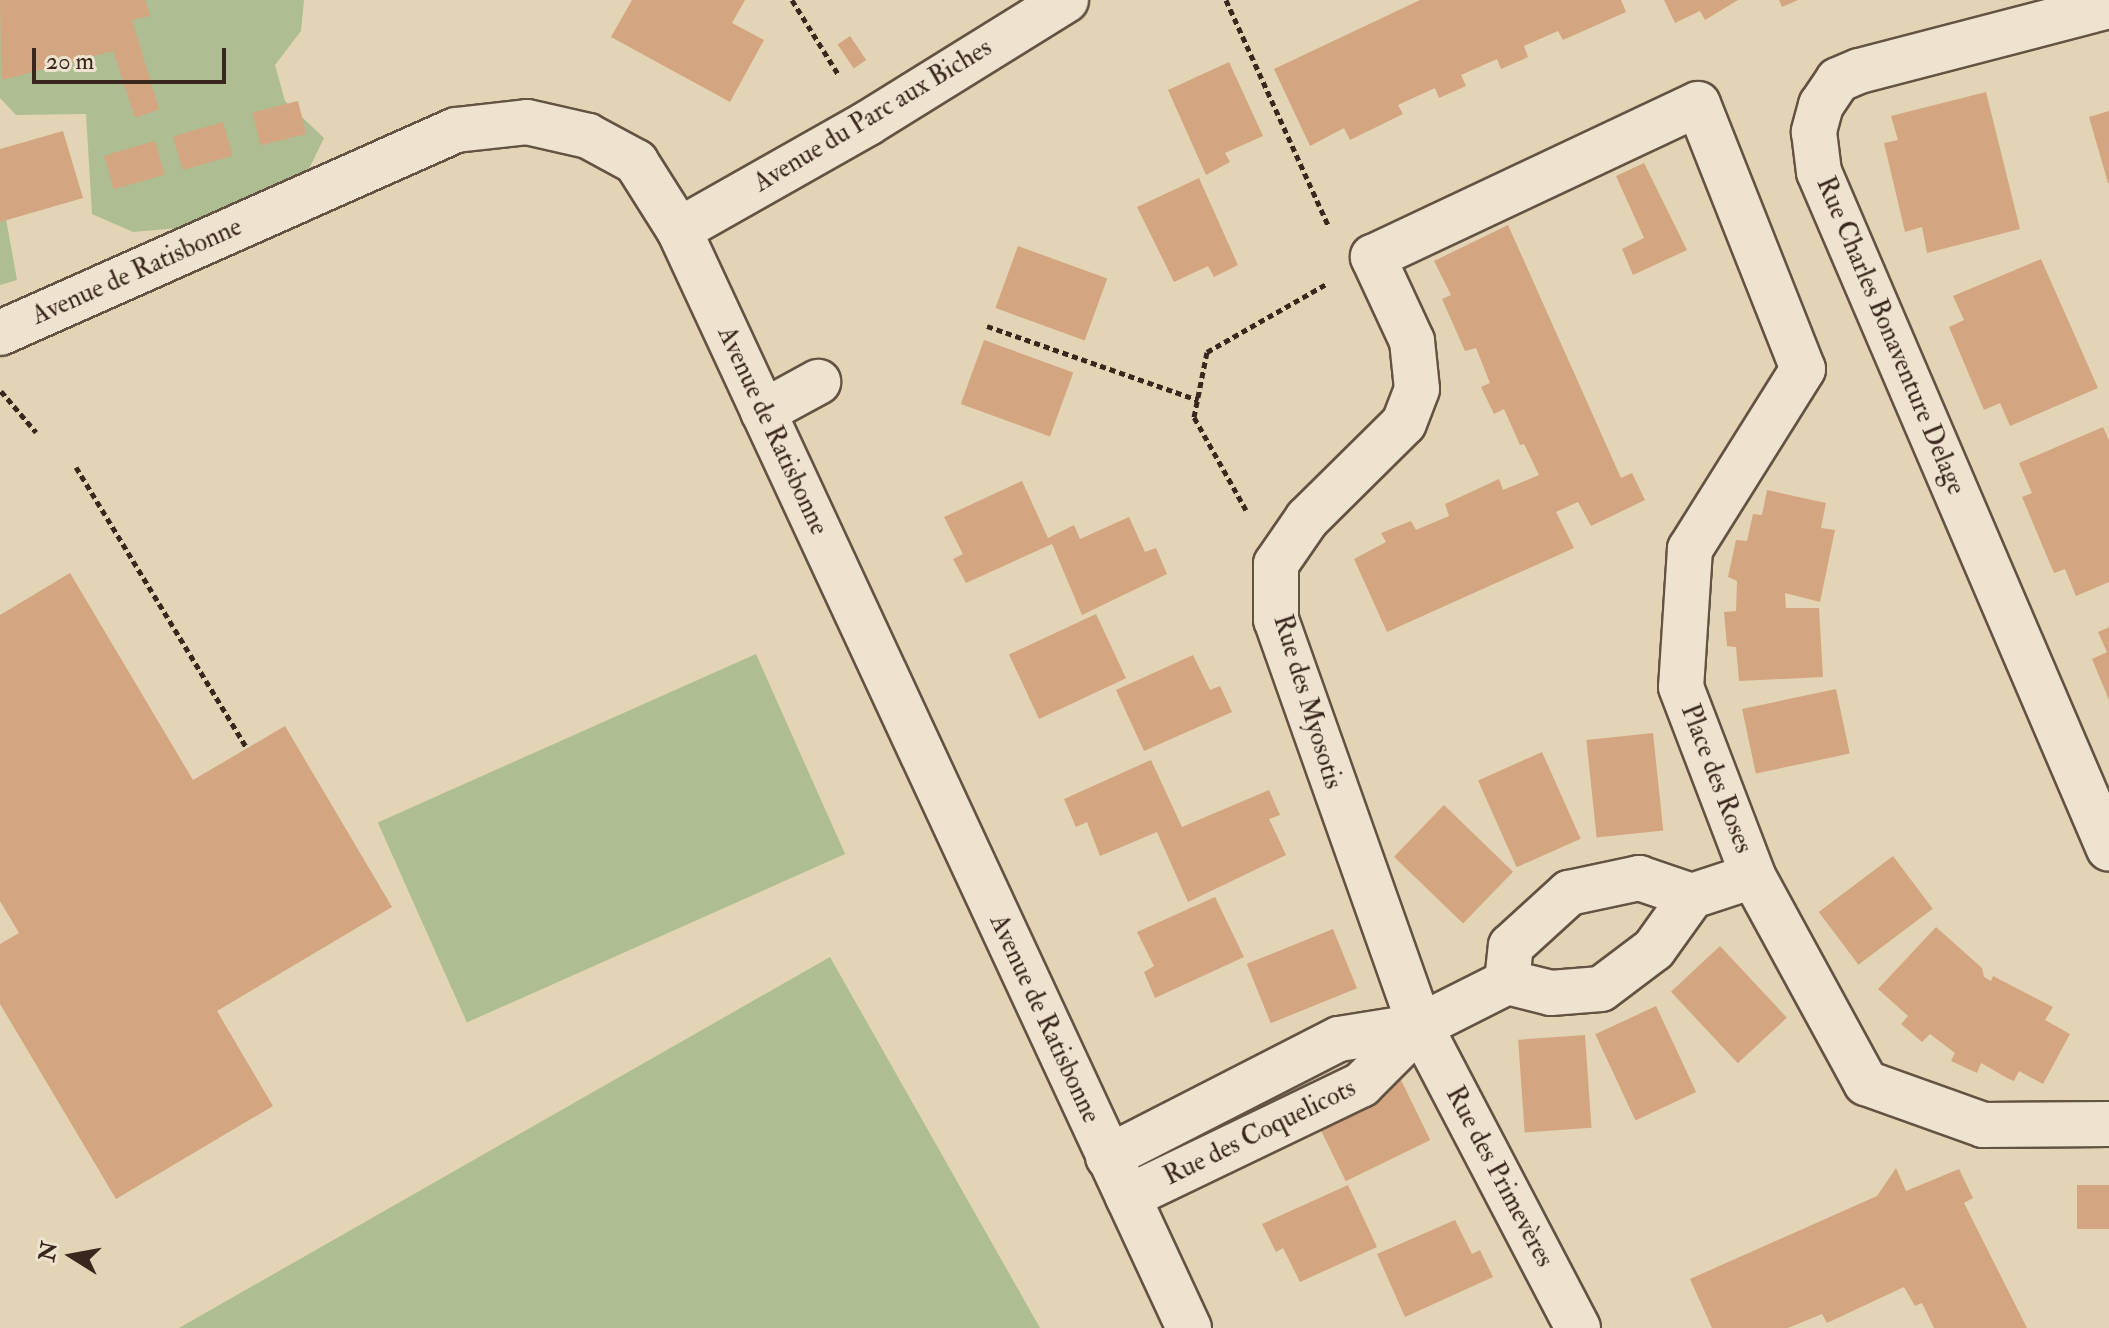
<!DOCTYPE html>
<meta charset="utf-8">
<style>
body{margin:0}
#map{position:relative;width:2109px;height:1328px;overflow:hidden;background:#e3d4b5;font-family:"IM FELL Double Pica",serif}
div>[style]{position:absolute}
.green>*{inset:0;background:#aebe92;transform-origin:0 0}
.building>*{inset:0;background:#d3a681;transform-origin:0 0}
.path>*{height:5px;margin-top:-2.5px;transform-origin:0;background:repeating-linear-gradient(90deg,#39261c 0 6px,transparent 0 10px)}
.roads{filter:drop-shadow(2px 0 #645242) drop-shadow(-2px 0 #645242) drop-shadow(0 2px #645242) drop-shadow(0 -2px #645242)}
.minor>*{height:44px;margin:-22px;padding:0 22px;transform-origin:22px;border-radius:22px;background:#ede3cf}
span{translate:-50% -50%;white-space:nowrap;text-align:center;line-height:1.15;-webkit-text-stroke:6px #ede3cf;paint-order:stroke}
.street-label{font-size:26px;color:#39261c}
.north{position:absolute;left:32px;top:1216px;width:80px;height:80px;-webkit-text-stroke:6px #ede3cf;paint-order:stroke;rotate:281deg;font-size:22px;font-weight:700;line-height:32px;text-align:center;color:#39261c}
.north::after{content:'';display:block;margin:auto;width:28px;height:36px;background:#39261c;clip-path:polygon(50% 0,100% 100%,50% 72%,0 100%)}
.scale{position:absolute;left:32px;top:48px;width:194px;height:36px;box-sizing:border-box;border:4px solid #39261c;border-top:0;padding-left:10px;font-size:24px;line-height:28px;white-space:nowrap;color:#39261c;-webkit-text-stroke:6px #ede3cf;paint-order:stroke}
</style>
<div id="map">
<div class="green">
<div style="clip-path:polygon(0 0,304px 0,301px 31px,275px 65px,285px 101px,324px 138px,306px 175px,259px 221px,133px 232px,92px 214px,86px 114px,16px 115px,0 98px)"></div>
<div style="clip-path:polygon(4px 208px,17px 280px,0 285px,0 209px)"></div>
<div style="left:756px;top:654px;width:219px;height:414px;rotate:66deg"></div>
<div style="clip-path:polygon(830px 957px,1040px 1328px,179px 1328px)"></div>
</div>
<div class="building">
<div style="clip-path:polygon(0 0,145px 0,150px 16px,132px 20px,159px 109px,135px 118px,113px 51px,2px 80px)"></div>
<div style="clip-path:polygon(632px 0,745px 0,732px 23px,764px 40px,730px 102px,611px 37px)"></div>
<div style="clip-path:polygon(1420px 0,1621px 0,1626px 12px,1563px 40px,1558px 31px,1524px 46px,1528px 57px,1501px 69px,1497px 59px,1461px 75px,1466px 86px,1439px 98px,1435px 88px,1398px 105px,1403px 114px,1350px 140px,1344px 128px,1310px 146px,1274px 69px)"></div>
<div style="clip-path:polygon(1664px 0,1738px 0,1705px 20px,1700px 11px,1675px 23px)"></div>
<div style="clip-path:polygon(1779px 0,1798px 0,1782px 7px)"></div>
<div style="left:850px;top:36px;width:29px;height:15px;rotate:56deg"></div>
<div style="clip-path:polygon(1229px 62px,1263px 136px,1225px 153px,1230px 162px,1206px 175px,1168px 90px)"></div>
<div style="clip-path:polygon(1986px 92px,2020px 229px,1927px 253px,1922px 227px,1905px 232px,1884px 143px,1898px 140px,1891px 116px)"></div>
<div style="left:298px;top:101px;width:34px;height:47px;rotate:76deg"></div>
<div style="clip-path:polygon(2109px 111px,2109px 183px,2108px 183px,2089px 117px)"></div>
<div style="left:223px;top:122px;width:35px;height:52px;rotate:74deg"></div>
<div style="clip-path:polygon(63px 131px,83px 198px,0 222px,0 149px)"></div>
<div style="left:155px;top:141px;width:35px;height:53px;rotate:74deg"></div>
<div style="clip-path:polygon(1644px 163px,1687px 250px,1633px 275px,1622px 249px,1644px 238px,1616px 176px)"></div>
<div style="clip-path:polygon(1199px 178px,1238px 265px,1214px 277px,1208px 266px,1174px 282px,1137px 207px)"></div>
<div style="clip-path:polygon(1508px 225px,1621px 478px,1632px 473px,1645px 500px,1591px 526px,1578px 502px,1556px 512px,1574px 548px,1387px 632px,1354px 559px,1386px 542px,1381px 533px,1411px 521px,1416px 530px,1449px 516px,1445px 504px,1499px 479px,1503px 490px,1539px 475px,1524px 444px,1520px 445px,1504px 409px,1494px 414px,1481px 387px,1490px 383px,1476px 348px,1465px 351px,1442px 299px,1451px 295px,1434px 261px)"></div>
<div style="left:1018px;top:246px;width:95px;height:66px;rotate:20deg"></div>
<div style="clip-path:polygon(2041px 259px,2098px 388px,2010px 426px,2000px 403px,1984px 410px,1978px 396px,1949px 327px,1964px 320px,1953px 296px)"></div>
<div style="left:984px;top:340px;width:95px;height:68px;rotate:20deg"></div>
<div style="clip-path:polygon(2103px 427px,2109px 440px,2109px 582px,2076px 596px,2065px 569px,2054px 573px,2048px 559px,2022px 497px,2032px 493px,2019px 463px)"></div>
<div style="clip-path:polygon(1022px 481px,1048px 538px,1074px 525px,1080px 539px,1129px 517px,1145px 552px,1156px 548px,1167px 574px,1082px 615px,1052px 544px,966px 583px,953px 559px,963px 554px,944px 517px)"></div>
<div style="clip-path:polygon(1767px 490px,1826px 503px,1821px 528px,1835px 530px,1820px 602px,1785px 593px,1786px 608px,1819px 608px,1823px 677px,1739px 681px,1736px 647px,1727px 646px,1724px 612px,1736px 611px,1737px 581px,1728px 577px,1736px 540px,1747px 541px,1753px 514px,1762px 515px)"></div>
<div style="clip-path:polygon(70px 573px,193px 780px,285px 726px,392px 907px,217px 1011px,273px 1106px,116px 1199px,0 1004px,0 944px,19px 933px,0 901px,0 615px)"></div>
<div style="left:1096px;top:614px;width:71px;height:96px;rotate:65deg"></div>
<div style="clip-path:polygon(2109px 627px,2109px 700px,2092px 659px,2107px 652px,2098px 632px)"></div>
<div style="clip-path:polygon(1193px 655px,1210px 690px,1220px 686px,1232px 712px,1144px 751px,1116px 690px)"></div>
<div style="left:1836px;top:689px;width:66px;height:96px;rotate:78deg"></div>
<div style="left:1653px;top:733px;width:98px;height:67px;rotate:84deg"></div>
<div style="left:1542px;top:752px;width:95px;height:70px;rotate:66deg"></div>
<div style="clip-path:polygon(1151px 760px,1182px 827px,1269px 790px,1280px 815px,1269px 819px,1286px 855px,1188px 902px,1157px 832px,1100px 856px,1087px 822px,1076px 827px,1064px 799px)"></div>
<div style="left:1444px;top:805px;width:96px;height:72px;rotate:44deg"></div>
<div style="left:1893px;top:856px;width:66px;height:93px;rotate:53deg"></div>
<div style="clip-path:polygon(1215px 897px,1244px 957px,1155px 998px,1144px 972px,1154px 966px,1137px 932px)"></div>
<div style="clip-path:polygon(1936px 927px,1982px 968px,1984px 977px,1991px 981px,1993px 976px,2053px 1007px,2045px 1020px,2070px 1034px,2043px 1084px,2019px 1071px,2014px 1081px,2009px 1079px,1981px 1063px,1977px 1073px,1951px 1061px,1955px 1053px,1930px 1034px,1922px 1042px,1901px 1024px,1908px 1016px,1878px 989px)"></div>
<div style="left:1333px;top:929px;width:64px;height:93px;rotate:68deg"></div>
<div style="left:1720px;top:946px;width:98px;height:67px;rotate:47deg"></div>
<div style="left:1656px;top:1006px;width:95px;height:67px;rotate:65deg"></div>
<div style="left:1585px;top:1035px;width:93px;height:67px;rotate:86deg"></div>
<div style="left:1400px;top:1078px;width:69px;height:94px;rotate:64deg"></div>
<div style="clip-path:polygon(1896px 1168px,1906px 1191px,1959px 1169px,1973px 1198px,1964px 1203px,2027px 1328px,1934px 1328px,1922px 1303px,1915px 1306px,1904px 1287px,1827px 1323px,1822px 1314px,1788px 1328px,1712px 1328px,1690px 1279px,1877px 1196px)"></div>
<div style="clip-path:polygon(1348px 1185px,1377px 1247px,1300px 1282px,1283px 1248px,1276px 1252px,1262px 1224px)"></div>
<div style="left:2109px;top:1185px;width:44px;height:32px;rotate:90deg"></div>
<div style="clip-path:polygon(1455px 1220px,1472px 1254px,1480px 1250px,1493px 1277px,1405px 1317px,1377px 1254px)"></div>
</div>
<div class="path">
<div style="left:792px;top:0;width:87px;rotate:58.1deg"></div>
<div style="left:1226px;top:0;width:247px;rotate:65.6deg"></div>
<div style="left:987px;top:326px;width:224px;rotate:19.3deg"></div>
<div style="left:1px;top:391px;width:54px;rotate:49.5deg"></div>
<div style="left:76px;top:467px;width:329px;rotate:58.7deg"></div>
<div style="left:1246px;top:510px;width:107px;rotate:-119.2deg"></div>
<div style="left:1194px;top:417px;width:66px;rotate:-78.7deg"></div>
<div style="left:1207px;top:352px;width:137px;rotate:-29.7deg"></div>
</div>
<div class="roads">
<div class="minor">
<div style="left:2109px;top:6px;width:258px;rotate:165.4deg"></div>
<div style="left:1859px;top:71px;width:23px;rotate:157deg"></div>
<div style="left:1838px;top:80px;width:30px;rotate:124deg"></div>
<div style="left:1821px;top:105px;width:28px;rotate:105deg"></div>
<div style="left:1814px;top:132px;width:40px;rotate:82.9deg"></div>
<div style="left:1819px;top:172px;width:736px;rotate:66.81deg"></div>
<div style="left:679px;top:230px;width:217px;rotate:-29.5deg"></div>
<div style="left:868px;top:123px;width:233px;rotate:-31.8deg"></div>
<div style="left:0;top:333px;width:499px;rotate:-24deg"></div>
<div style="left:456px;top:130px;width:71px;rotate:-6.4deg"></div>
<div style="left:527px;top:122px;width:63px;rotate:12.9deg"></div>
<div style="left:588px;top:136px;width:55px;rotate:28.4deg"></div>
<div style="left:636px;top:162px;width:80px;rotate:57.7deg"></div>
<div style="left:679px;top:230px;width:1211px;rotate:65.09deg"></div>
<div style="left:763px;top:412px;width:63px;rotate:-28.6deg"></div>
<div style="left:1507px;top:982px;width:36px;rotate:-84deg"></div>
<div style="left:1511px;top:946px;width:79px;rotate:-42.4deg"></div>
<div style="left:1569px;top:893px;width:72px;rotate:-12.1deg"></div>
<div style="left:1639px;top:878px;width:56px;rotate:18.8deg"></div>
<div style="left:1108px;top:1157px;width:259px;rotate:-27.1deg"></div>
<div style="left:1339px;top:1039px;width:82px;rotate:-9.1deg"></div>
<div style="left:1420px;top:1026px;width:97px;rotate:-26.8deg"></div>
<div style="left:1507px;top:982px;width:45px;rotate:14deg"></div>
<div style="left:1551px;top:993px;width:50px;rotate:-4.6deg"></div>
<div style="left:1601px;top:989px;width:66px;rotate:-37deg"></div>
<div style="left:1654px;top:949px;width:65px;rotate:-54.4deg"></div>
<div style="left:1692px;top:896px;width:64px;rotate:-18.2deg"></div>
<div style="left:1128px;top:1197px;width:259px;rotate:-25.7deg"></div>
<div style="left:1361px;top:1085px;width:83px;rotate:-45deg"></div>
<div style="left:1578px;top:1328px;width:341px;rotate:-117.6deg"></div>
<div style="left:1420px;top:1026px;width:431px;rotate:-109.5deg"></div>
<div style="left:1276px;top:620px;width:56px;rotate:-90deg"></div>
<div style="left:1276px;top:564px;width:55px;rotate:-55.4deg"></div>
<div style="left:1307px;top:519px;width:136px;rotate:-44.7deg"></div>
<div style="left:1404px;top:423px;width:36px;rotate:-69deg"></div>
<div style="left:1417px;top:389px;width:48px;rotate:-95.9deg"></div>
<div style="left:1412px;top:341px;width:93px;rotate:-114.9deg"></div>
<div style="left:1373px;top:257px;width:359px;rotate:-25.2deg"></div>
<div style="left:1698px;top:104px;width:285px;rotate:68.4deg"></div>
<div style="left:1803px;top:369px;width:213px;rotate:122.1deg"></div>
<div style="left:1690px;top:549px;width:138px;rotate:93.7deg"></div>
<div style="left:1681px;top:687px;width:202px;rotate:69.1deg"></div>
<div style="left:1753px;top:876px;width:236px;rotate:61.4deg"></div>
<div style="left:1866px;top:1083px;width:124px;rotate:19.7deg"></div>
<div style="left:1983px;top:1125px;width:126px;rotate:-0.5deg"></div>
</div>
</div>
<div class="street-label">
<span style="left:873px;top:116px;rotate:-31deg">Avenue du Parc aux Biches</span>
<span style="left:137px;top:272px;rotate:-24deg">Avenue de Ratisbonne</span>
<span style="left:1890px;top:336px;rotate:67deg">Rue Charles Bonaventure Delage</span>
<span style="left:772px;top:431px;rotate:65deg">Avenue de Ratisbonne</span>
<span style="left:1307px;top:702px;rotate:73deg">Rue des Myosotis</span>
<span style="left:1716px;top:779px;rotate:69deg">Place des Roses</span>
<span style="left:1044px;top:1019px;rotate:65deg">Avenue de Ratisbonne</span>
<span style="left:1260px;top:1133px;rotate:-26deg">Rue des Coquelicots</span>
<span style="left:1499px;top:1177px;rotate:62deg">Rue des Primevères</span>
</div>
<div class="north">N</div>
<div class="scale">20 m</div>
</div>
